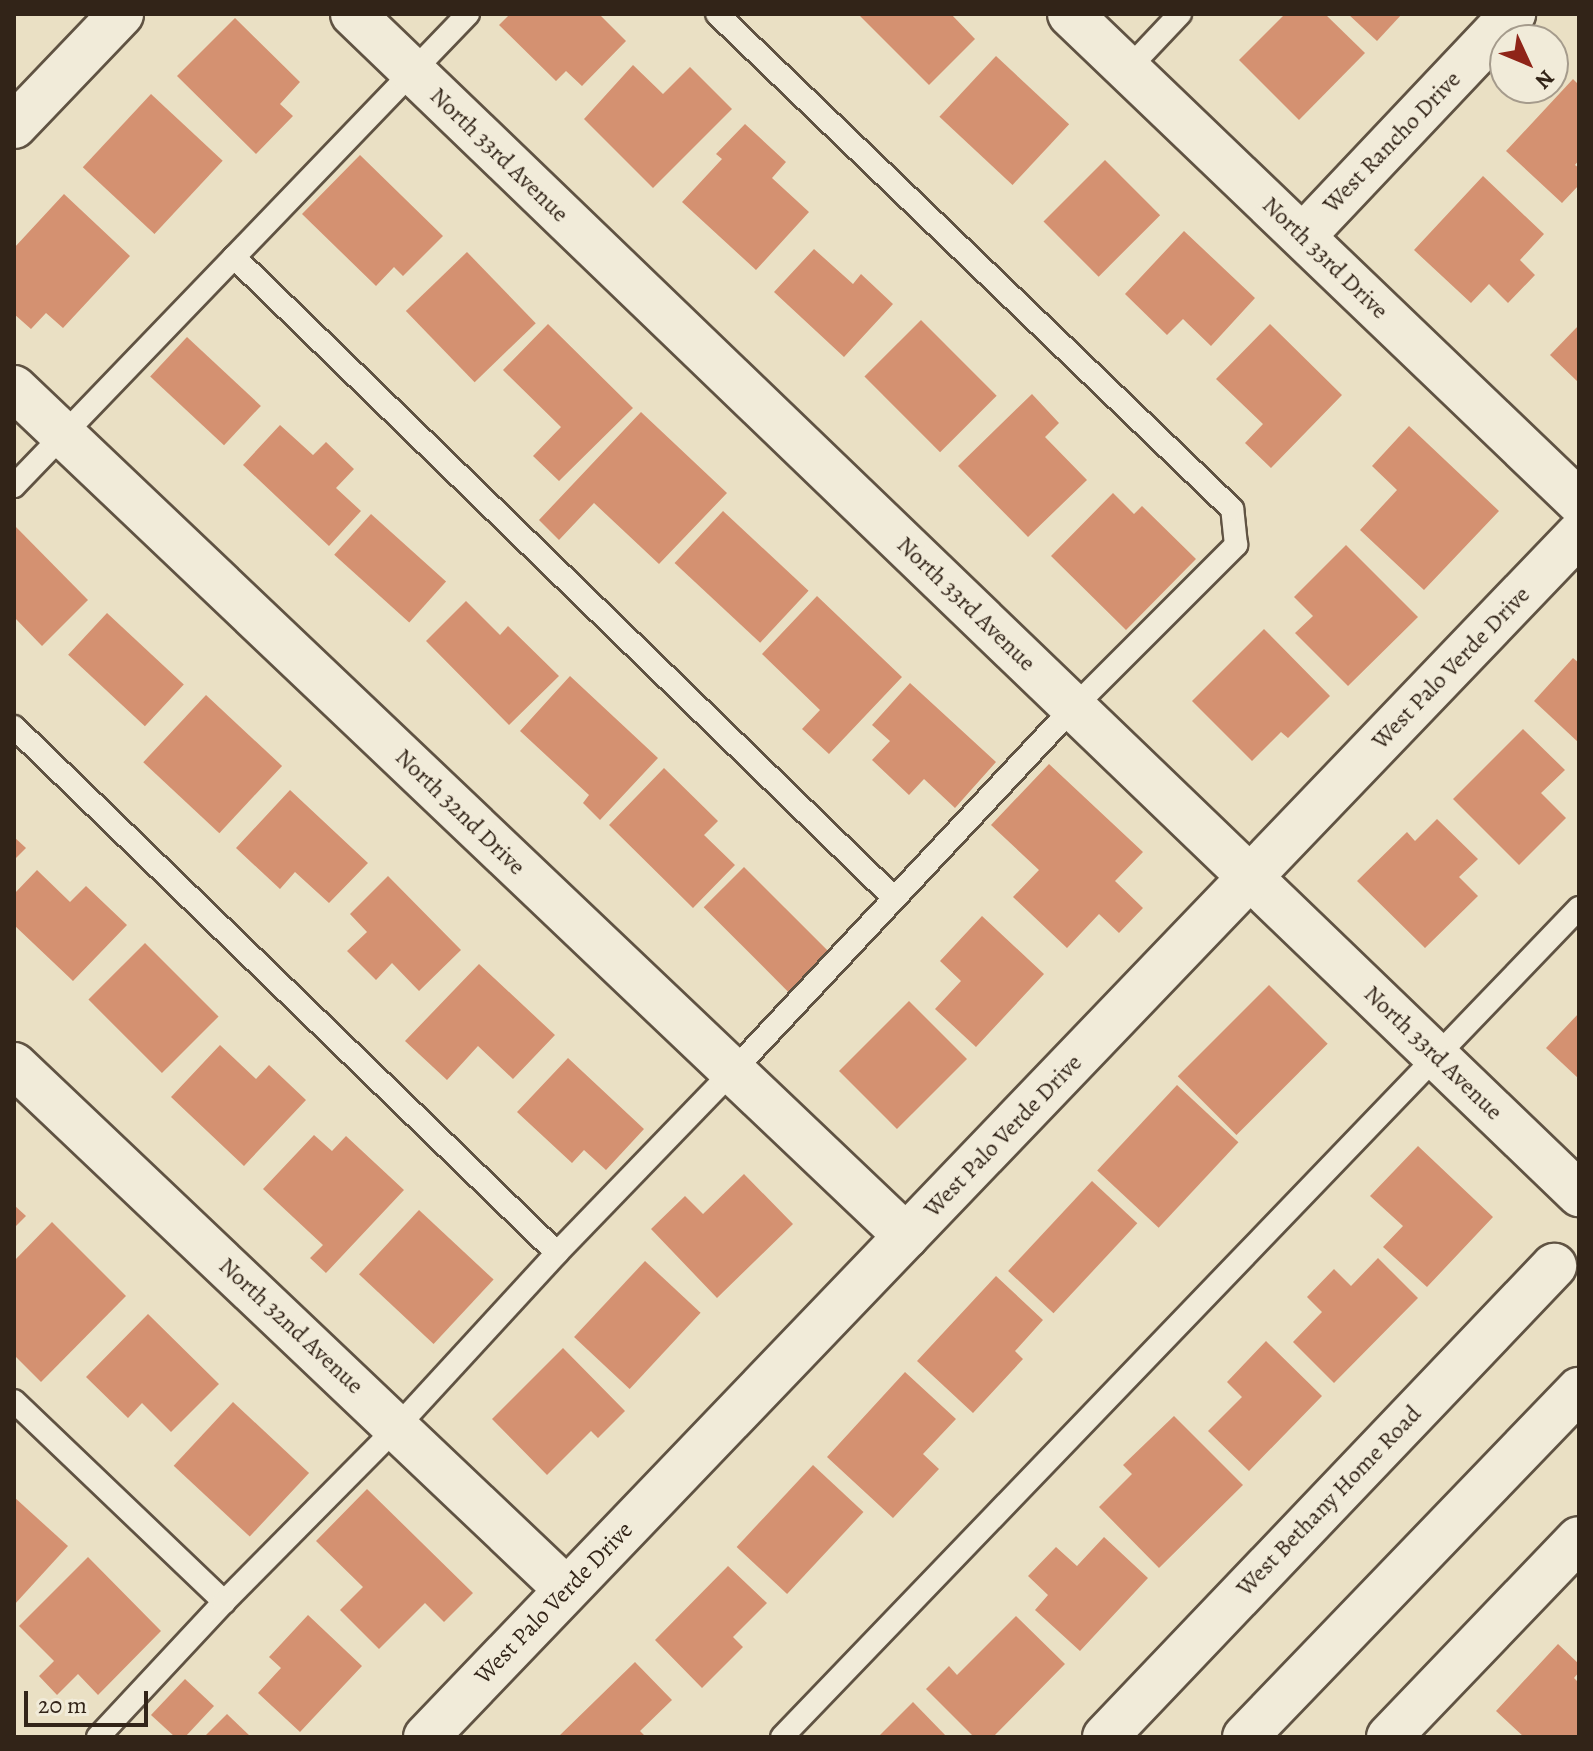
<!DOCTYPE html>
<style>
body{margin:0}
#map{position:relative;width:1593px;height:1751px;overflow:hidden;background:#eae0c4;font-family:Alegreya,serif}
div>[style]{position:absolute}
.building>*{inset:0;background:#d49171;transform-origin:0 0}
.roads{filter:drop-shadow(2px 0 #605343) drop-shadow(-2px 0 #605343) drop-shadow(0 2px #605343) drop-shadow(0 -2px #605343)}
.lane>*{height:22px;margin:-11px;padding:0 11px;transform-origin:11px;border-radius:11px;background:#f1ebd9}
.street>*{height:44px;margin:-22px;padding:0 22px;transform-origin:22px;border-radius:22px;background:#f1ebd9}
.secondary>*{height:44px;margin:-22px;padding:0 22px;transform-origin:22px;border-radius:22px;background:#f1ebd9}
span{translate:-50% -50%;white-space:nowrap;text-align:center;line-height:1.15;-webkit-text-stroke:7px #f1ebd9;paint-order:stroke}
.street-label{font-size:24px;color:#322418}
.frame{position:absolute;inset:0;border:16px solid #322418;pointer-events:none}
.north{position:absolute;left:1489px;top:24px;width:80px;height:80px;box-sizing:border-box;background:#f1ebd9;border:2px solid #a59b8c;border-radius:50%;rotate:134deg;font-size:22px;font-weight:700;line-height:32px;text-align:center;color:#322418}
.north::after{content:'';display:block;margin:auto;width:28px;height:36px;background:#8f2418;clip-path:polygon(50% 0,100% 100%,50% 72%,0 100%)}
.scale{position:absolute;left:24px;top:1691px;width:124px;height:36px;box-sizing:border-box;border:4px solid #322418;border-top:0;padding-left:10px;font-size:24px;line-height:28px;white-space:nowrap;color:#322418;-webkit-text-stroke:6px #f1ebd9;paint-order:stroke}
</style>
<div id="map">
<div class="building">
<div style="clip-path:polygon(510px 14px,599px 14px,626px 41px,582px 86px,566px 71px,556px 81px,499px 25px)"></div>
<div style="clip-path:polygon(858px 14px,951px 14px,975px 39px,929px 85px)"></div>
<div style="clip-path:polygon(1285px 14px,1325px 14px,1365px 53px,1299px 120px,1239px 60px)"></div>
<div style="clip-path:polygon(1348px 14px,1402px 14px,1377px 41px)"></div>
<div style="clip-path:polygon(235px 18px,300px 82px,280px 104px,293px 116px,256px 154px,177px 76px)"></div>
<div style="left:996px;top:56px;width:100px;height:83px;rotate:43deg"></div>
<div style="clip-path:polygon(633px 65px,663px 94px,690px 67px,732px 109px,653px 188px,584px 119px)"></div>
<div style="clip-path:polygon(1573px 79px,1579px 85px,1579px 160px,1575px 165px,1579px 168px,1579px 185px,1562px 203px,1506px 151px)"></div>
<div style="left:151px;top:94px;width:98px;height:100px;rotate:43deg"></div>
<div style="clip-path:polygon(745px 124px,786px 162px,772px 178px,809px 212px,756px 270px,682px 202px,722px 159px,716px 154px)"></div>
<div style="clip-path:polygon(360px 155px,443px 236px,403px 276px,394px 267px,376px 286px,302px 214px)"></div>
<div style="left:1105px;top:160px;width:78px;height:87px;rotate:45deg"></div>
<div style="clip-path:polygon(1483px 176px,1544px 234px,1520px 260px,1535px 275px,1508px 303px,1489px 284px,1471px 303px,1414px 250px)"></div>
<div style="clip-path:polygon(64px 194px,130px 256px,63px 328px,46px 313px,31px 329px,14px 314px,14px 248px)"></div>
<div style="clip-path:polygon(1184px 231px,1255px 298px,1211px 346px,1183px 319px,1167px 335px,1125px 294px)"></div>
<div style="clip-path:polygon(814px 249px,853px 284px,861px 274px,893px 304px,844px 357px,774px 292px)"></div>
<div style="left:467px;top:252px;width:99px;height:85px;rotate:46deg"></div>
<div style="left:921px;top:320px;width:107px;height:80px;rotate:45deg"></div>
<div style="clip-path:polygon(548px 324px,633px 408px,559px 481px,533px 456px,561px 427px,503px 370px)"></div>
<div style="clip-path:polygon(1270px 324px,1342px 395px,1271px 468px,1245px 443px,1263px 424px,1216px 379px)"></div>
<div style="clip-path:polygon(1579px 325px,1579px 383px,1550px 355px)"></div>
<div style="left:187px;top:337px;width:101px;height:54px;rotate:43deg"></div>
<div style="clip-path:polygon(1032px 394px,1059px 423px,1045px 437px,1087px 480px,1028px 537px,958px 466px)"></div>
<div style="clip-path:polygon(641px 412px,727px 493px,659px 564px,594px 503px,559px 540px,539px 520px)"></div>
<div style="clip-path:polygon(280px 425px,313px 455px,326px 442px,354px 469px,336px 488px,361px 511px,329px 546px,243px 465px)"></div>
<div style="clip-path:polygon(1409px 426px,1499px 511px,1424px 590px,1360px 530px,1397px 490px,1372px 466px)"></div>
<div style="clip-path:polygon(1113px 493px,1134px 514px,1142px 506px,1196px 559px,1126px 630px,1051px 556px)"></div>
<div style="left:723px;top:511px;width:117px;height:71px;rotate:43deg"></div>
<div style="left:371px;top:514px;width:101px;height:55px;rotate:42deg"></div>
<div style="clip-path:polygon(14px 525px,88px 600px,42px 646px,14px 617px)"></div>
<div style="clip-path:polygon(1346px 545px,1418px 617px,1348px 686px,1295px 633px,1313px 616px,1294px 597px)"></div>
<div style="clip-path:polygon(817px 596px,902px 677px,829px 754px,802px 729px,820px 710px,762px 654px)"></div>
<div style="clip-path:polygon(466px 601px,500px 635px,508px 626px,559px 676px,509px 725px,426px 641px)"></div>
<div style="left:107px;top:613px;width:105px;height:57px;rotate:43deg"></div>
<div style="clip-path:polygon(1264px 629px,1330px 696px,1288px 738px,1281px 732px,1252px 761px,1192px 701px)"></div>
<div style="clip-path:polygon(1573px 658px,1579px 663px,1579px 743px,1534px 701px)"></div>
<div style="clip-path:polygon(570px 676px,658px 758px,600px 820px,583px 803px,589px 795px,520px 731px)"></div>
<div style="clip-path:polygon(910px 683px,996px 762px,955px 808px,924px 779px,909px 795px,872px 760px,890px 741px,872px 725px)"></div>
<div style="left:206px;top:695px;width:104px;height:92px;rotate:43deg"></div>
<div style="clip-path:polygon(1523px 729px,1565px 770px,1541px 793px,1566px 818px,1519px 865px,1453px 799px)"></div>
<div style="clip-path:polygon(1049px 764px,1143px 852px,1115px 881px,1143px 908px,1119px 933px,1099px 914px,1067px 948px,1013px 897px,1039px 870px,991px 825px)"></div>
<div style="clip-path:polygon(664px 768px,718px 821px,704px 835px,735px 865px,693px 908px,609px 825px)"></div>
<div style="clip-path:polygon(290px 790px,368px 863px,329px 903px,295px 872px,280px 889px,236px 848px)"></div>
<div style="clip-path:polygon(1437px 819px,1478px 859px,1459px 877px,1478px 896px,1425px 948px,1357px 881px,1407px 832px,1415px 841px)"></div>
<div style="clip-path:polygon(14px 837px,26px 848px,14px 860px)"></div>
<div style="left:744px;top:867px;width:120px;height:57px;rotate:45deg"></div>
<div style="clip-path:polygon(37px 870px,70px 902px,86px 886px,127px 925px,73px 981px,14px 925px,14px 894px)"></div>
<div style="clip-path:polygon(388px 876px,461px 950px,419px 991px,392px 963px,376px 980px,347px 951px,367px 932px,350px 914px)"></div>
<div style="clip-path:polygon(982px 916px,1044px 974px,976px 1047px,935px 1009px,961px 981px,940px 961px)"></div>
<div style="left:145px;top:943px;width:104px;height:80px;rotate:45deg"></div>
<div style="clip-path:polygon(479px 964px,555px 1035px,513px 1079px,478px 1046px,447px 1080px,405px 1041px)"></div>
<div style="left:1269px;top:985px;width:83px;height:129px;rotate:45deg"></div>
<div style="left:909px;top:1001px;width:82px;height:99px;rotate:45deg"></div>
<div style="clip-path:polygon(1579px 1013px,1579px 1079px,1546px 1048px)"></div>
<div style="clip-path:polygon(220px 1045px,256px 1079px,269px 1065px,306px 1100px,244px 1166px,171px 1097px)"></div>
<div style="clip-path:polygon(568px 1058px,644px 1129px,606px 1170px,584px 1150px,572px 1163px,517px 1112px)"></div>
<div style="left:1177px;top:1085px;width:84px;height:117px;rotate:43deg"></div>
<div style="clip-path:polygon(314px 1135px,332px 1151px,346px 1136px,404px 1190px,326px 1273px,310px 1258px,323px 1245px,263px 1189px)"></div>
<div style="clip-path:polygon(1418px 1146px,1493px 1217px,1427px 1287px,1383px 1247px,1403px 1226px,1370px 1196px)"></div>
<div style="clip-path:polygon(744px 1174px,793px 1224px,717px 1298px,651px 1229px,685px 1196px,703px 1214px)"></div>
<div style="left:1092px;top:1181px;width:62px;height:123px;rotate:43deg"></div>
<div style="clip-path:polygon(14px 1205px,26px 1216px,14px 1228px)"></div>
<div style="left:419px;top:1210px;width:102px;height:88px;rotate:43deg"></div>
<div style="clip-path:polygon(52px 1222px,126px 1296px,41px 1382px,14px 1355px,14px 1261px)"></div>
<div style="clip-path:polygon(1378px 1258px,1418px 1298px,1334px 1383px,1293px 1342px,1322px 1312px,1307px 1297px,1334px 1269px,1351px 1286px)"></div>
<div style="left:645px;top:1261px;width:76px;height:104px;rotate:43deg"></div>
<div style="clip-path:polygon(996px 1276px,1043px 1320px,1015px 1351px,1023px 1359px,973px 1413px,917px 1361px)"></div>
<div style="clip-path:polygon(148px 1314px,219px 1384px,171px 1432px,142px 1403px,128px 1418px,86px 1377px)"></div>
<div style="clip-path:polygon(1266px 1341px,1322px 1396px,1249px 1471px,1208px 1431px,1242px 1397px,1227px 1382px)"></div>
<div style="clip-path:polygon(563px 1348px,625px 1411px,598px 1438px,591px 1431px,547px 1475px,492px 1419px)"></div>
<div style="clip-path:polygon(905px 1372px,956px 1419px,923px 1454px,939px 1469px,893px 1518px,827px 1457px)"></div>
<div style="left:233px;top:1402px;width:104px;height:87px;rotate:43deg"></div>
<div style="clip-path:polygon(1174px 1416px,1243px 1485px,1159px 1568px,1099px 1507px,1132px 1474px,1123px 1465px)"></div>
<div style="left:813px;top:1465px;width:69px;height:112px;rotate:43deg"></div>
<div style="clip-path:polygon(367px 1489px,473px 1593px,444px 1622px,425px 1603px,379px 1649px,340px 1610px,363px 1587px,316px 1541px)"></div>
<div style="clip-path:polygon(14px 1497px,68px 1546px,14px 1605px)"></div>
<div style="clip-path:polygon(1104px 1537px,1148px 1578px,1080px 1651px,1035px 1610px,1048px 1595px,1028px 1576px,1056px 1547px,1077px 1566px)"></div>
<div style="clip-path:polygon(88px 1557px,161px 1631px,98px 1695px,78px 1674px,57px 1695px,39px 1676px,54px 1661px,19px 1626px)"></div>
<div style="clip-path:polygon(728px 1566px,767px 1603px,733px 1637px,743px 1647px,702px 1688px,655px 1640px)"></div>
<div style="clip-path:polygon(308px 1615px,362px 1666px,300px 1732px,258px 1693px,281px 1668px,269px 1657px)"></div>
<div style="clip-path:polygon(1016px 1616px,1065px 1664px,993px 1737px,974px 1737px,926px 1689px,949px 1666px,957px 1675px)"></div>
<div style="clip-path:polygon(1558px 1644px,1579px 1664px,1579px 1672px,1574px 1678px,1579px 1683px,1579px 1737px,1524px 1737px,1496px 1711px)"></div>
<div style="clip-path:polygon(635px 1662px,672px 1700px,640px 1731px,646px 1737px,558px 1737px)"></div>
<div style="clip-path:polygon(185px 1679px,214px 1706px,185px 1737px,175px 1737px,151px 1715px)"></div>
<div style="clip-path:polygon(913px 1702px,947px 1737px,878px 1737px)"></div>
<div style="clip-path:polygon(227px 1714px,251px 1737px,204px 1737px)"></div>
</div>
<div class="roads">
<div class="lane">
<div style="left:1127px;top:70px;width:77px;rotate:-46.6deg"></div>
<div style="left:234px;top:257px;width:919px;rotate:44.16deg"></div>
<div style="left:14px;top:486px;width:655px;rotate:-46.11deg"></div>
<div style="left:14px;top:727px;width:756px;rotate:44.09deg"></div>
<div style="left:14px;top:1401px;width:291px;rotate:43.7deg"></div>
<div style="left:98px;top:1737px;width:185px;rotate:-47deg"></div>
<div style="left:224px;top:1602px;width:246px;rotate:-45.3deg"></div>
<div style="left:397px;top:1427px;width:236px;rotate:-47.4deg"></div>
<div style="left:557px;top:1253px;width:253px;rotate:-46deg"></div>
<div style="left:733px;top:1071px;width:497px;rotate:-46.9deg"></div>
<div style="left:1073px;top:708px;width:231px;rotate:-45deg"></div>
<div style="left:1236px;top:545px;width:36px;rotate:-96deg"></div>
<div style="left:1232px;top:509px;width:714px;rotate:-136.13deg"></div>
<div style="left:782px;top:1737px;width:1150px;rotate:-46.13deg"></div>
</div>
<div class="street">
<div style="left:353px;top:14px;width:1702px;rotate:43.9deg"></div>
<div style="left:1070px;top:14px;width:705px;rotate:43.79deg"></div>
<div style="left:14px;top:126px;width:155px;rotate:-46.3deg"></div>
<div style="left:1303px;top:236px;width:306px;rotate:-46.6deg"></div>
<div style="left:14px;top:388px;width:1231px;rotate:43.55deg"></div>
<div style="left:14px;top:1065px;width:761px;rotate:43.51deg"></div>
<div style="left:426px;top:1737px;width:1666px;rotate:-46.22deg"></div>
<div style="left:1105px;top:1737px;width:651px;rotate:-46.37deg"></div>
<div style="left:1389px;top:1737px;width:274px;rotate:-46.2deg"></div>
</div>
<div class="secondary">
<div style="left:1245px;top:1737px;width:482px;rotate:-46.1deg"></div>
</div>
</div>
<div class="street-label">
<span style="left:1392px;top:142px;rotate:-46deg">West Rancho Drive</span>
<span style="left:499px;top:155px;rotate:44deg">North 33rd Avenue</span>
<span style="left:1325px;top:258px;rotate:44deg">North 33rd Drive</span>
<span style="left:966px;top:604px;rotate:44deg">North 33rd Avenue</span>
<span style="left:1451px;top:668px;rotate:-46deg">West Palo Verde Drive</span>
<span style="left:460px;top:812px;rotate:44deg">North 32nd Drive</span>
<span style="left:1433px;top:1053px;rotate:44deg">North 33rd Avenue</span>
<span style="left:1003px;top:1136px;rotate:-46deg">West Palo Verde Drive</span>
<span style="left:291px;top:1326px;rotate:43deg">North 32nd Avenue</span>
<span style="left:1329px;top:1501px;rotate:-46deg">West Bethany Home Road</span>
<span style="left:554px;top:1603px;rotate:-46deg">West Palo Verde Drive</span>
</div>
<div class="frame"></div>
<div class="north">N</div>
<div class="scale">20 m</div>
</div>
